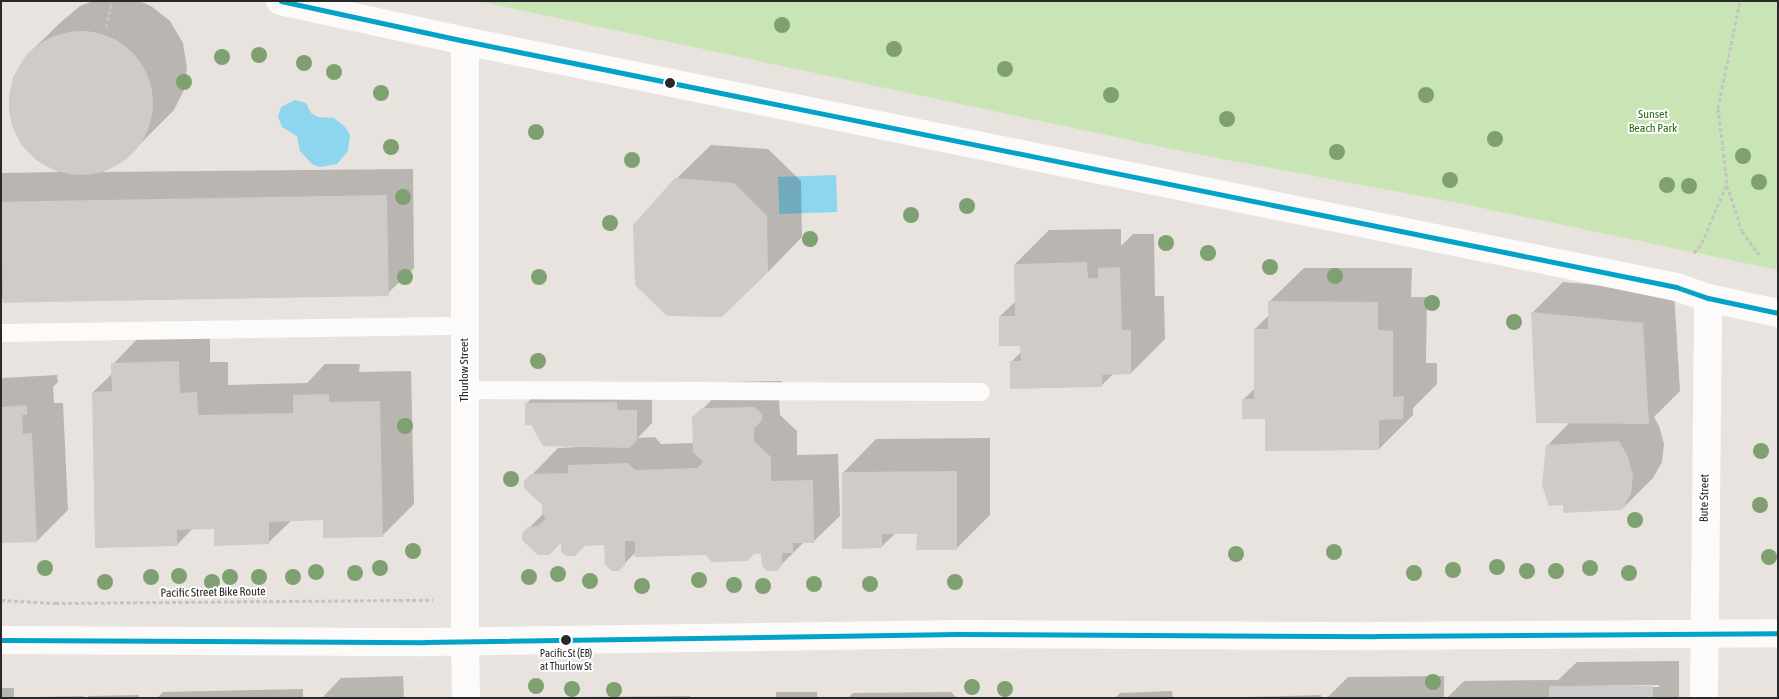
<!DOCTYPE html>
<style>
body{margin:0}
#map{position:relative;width:1779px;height:699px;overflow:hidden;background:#e8e3de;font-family:"Asap Condensed",sans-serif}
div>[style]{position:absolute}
.green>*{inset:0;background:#cae5b5}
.water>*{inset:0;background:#8ed6ed;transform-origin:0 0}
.shadow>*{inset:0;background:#0003;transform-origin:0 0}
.building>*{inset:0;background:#cecbc8;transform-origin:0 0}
.round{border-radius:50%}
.path>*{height:3px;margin-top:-1.5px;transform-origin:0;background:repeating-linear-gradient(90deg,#c4c4c3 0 4px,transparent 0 6.5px)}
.service>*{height:18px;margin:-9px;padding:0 9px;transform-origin:9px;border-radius:9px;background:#fcfbfa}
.minor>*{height:28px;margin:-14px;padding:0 14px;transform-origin:14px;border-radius:14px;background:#fcfbfa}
.tertiary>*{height:28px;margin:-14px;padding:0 14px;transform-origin:14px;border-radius:14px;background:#fcfbfa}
.bus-1>*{height:5px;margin:-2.5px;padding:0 2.5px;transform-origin:2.5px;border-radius:2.5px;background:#02a3c6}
.trees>*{width:16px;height:16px;margin:-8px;border-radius:50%;background:#7fa070}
.dots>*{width:14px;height:14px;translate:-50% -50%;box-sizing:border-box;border:2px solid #fff;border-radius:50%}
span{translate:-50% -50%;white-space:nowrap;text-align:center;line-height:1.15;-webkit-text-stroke:4px #fff;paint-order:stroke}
.bus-label{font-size:11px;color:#292929}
.park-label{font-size:12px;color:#296a16}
.street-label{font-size:12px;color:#292929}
.frame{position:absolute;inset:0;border:2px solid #292929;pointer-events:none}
</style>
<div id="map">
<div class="green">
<div style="clip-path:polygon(477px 1px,1778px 1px,1778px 270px,1463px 204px,1186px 152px)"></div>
</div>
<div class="water">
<div style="clip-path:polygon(295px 100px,306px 103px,311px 113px,318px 117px,334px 118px,346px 128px,350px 135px,348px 151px,337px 164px,320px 167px,312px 164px,300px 151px,297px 136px,282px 127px,278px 117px,281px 107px)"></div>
<div style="left:836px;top:175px;width:37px;height:58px;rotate:88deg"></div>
</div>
<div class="shadow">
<div style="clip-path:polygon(93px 1px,139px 1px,151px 6px,170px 21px,183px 43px,187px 68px,184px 90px,174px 110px,123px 161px,102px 172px,413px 169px,414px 268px,387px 294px,1px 298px,1px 173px,59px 172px,38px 161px,22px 145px,12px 125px,9px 102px,13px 78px,26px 56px,61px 22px,80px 6px)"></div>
<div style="clip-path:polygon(711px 145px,768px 149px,801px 181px,802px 237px,768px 272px,676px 179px)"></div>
<div style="clip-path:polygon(1121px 229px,1121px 246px,1133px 234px,1154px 234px,1155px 296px,1164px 296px,1165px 339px,1131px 373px,1114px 373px,1101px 386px,1011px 362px,1022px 351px,1021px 344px,1000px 316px,1016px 301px,1015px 264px,1049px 230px)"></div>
<div style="clip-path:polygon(1304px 268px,1412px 268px,1411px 297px,1427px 297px,1426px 363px,1437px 363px,1437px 384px,1413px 408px,1413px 415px,1379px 449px,1266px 418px,1243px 400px,1255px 388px,1255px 329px,1269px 315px,1269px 302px)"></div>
<div style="clip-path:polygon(1563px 282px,1674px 292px,1680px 391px,1654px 417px,1659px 426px,1664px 444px,1662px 462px,1653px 478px,1622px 509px,1564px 504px,1547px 446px,1570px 422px,1532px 313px)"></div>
<div style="clip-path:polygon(210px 331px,210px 362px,228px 362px,228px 385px,307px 383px,325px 364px,360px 364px,359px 372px,411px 371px,414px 504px,383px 535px,324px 537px,324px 519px,292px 520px,268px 543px,215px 528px,193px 528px,177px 545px,93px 392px,113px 373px,113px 364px,144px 332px)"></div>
<div style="clip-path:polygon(57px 375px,58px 382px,53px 387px,54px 403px,63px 403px,68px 510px,37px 541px,1px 542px,1px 378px)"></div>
<div style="clip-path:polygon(781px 381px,788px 387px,788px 392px,779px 401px,780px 415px,797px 431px,797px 455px,838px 454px,840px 516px,813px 542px,804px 542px,776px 570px,763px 553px,636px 552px,618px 570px,605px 544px,562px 541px,523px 534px,543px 514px,543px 505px,525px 482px,558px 448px,578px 447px,526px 404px,542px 388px,652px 394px,652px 423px,638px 438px,655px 437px,661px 444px,694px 443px,694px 418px,729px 382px)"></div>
<div style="clip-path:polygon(990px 438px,990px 515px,956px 549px,918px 533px,896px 533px,881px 547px,843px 473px,876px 439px)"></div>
<div style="clip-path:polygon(evenodd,1679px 661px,1679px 698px,1447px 698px,1464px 681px,1558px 680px,1577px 662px,1679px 661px,1659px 685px,1659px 687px,1575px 688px,1575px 686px,1659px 685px)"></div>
<div style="clip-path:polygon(403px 676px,404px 698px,322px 698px,341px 678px)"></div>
<div style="clip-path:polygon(1444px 676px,1444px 698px,1327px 698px,1348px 677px)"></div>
<div style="left:1px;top:688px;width:13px;height:10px"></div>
<div style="clip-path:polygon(303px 689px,303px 698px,157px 698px,163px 692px)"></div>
<div style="clip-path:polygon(1172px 691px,1173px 698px,1115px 698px,1120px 693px)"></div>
<div style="left:776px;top:692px;width:41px;height:8px"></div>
<div style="clip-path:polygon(951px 692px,957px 698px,848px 698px,853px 693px)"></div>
<div style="clip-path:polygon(139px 695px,139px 698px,87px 698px,89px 696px)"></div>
<div style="clip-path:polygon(1321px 695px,1321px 698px,1211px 698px)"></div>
<div style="clip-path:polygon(83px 696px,84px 698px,35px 698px,36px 697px)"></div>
<div style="clip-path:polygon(690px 696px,690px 698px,579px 698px,580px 697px)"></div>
</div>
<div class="building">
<div class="round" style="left:9px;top:31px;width:144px;height:144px"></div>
<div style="clip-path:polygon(675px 178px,734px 183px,767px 216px,768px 272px,722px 317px,667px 316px,635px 285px,633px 225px)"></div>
<div style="left:387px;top:195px;width:101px;height:386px;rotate:89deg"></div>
<div style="clip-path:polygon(1087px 262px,1088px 278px,1098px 278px,1098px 268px,1120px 267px,1122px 330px,1131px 330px,1131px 374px,1102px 375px,1102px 387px,1010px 389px,1010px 361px,1021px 361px,1020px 346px,999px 346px,999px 316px,1015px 316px,1014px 264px)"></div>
<div style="clip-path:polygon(1268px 301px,1378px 302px,1378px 330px,1393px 331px,1393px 397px,1404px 396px,1403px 419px,1379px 420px,1379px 450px,1265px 451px,1265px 419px,1242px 419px,1242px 399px,1254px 399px,1254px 329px,1268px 329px)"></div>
<div style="clip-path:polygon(1531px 312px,1643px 323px,1649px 424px,1536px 423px)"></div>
<div style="clip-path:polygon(179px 361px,180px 393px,197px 392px,198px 415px,293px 413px,293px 395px,329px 394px,329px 402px,380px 401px,383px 537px,323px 538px,323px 520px,269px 522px,269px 544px,214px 546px,214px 529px,177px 530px,177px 546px,95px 548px,92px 392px,112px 391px,111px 363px)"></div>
<div style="clip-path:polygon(617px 402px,617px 410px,637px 410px,637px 440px,630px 448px,543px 446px,531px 425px,525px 425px,525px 403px)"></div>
<div style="clip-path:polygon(27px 405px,27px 415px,22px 415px,23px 434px,32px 433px,37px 542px,1px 543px,1px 407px)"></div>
<div style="clip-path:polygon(754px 407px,762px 414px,762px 420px,754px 429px,754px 441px,771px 457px,771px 481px,813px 480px,814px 543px,793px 543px,793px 553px,782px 553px,782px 565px,777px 571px,767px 571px,762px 566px,761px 554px,754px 554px,747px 561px,712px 562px,705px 555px,635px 557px,635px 541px,625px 541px,625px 565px,619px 571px,612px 571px,605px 565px,604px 545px,585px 546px,575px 556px,566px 556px,561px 552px,561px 543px,549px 555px,538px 555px,522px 540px,522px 533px,528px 527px,538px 526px,546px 518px,542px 514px,542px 505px,524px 488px,524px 481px,531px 474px,568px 473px,568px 465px,628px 463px,635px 470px,697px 468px,703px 462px,693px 452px,692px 417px,702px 408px)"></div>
<div style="clip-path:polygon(1619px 441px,1628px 457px,1633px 476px,1631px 494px,1622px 510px,1563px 513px,1563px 505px,1549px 506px,1542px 485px,1546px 445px)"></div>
<div style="clip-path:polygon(957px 471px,957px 550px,916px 550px,917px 534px,882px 534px,882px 548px,842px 549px,842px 472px)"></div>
<div style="left:1653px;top:686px;width:12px;height:104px;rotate:90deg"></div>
</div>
<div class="path">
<div style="left:106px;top:27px;width:27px;rotate:-77deg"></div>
<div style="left:1727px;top:185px;width:48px;rotate:71.9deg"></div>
<div style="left:1742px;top:231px;width:29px;rotate:54deg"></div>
<div style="left:1694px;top:253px;width:13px;rotate:-51deg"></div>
<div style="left:1702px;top:243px;width:65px;rotate:-67.4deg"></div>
<div style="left:1727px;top:183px;width:76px;rotate:-96.8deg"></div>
<div style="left:1718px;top:108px;width:109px;rotate:-78.4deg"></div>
<div style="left:1px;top:600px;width:54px;rotate:3.2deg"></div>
<div style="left:55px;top:603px;width:378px;rotate:-0.5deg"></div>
</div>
<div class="service">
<div style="left:1px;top:333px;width:464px;rotate:-0.9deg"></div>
<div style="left:465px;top:390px;width:516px;rotate:0.22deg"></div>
</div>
<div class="minor">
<div style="left:465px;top:41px;width:600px;rotate:90deg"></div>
<div style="left:1704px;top:698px;width:400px;rotate:-89.4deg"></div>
</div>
<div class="tertiary">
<div style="left:280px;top:1px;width:189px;rotate:12.2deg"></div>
<div style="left:465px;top:41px;width:1236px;rotate:11.48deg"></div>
<div style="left:1676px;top:287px;width:34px;rotate:19deg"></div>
<div style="left:1708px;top:298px;width:72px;rotate:12.1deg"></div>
<div style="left:1px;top:640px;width:424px;rotate:0.3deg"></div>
<div style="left:425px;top:642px;width:532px;rotate:-0.86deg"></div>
<div style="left:957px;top:634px;width:419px;rotate:0.3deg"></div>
<div style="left:1376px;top:636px;width:402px;rotate:-0.4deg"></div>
<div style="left:465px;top:641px;width:57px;rotate:89deg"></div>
</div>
<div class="bus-1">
<div style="left:281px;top:1px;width:188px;rotate:12.3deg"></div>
<div style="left:465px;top:41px;width:1236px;rotate:11.48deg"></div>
<div style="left:1676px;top:287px;width:34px;rotate:19deg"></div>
<div style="left:1708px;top:298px;width:72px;rotate:12.1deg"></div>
<div style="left:1px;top:640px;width:424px;rotate:0.3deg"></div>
<div style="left:425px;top:642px;width:532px;rotate:-0.86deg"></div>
<div style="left:957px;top:634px;width:419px;rotate:0.3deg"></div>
<div style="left:1376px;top:636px;width:402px;rotate:-0.4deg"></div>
</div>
<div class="trees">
<div style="left:782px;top:25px"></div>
<div style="left:894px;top:49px"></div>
<div style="left:259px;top:55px"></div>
<div style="left:222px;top:57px"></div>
<div style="left:304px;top:63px"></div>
<div style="left:1005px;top:69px"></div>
<div style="left:334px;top:72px"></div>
<div style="left:184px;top:82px"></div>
<div style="left:381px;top:93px"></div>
<div style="left:1111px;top:95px"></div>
<div style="left:1426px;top:95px"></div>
<div style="left:1227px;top:119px"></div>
<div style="left:536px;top:132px"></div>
<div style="left:1495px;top:139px"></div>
<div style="left:391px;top:147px"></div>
<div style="left:1337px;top:152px"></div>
<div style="left:1743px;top:156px"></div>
<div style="left:632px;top:160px"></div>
<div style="left:1450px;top:180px"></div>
<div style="left:1759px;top:182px"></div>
<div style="left:1667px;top:185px"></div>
<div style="left:1689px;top:186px"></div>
<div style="left:403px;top:197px"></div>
<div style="left:967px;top:206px"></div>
<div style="left:911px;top:215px"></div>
<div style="left:610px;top:223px"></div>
<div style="left:810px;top:239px"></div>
<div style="left:1166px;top:243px"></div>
<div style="left:1208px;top:253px"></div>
<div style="left:1270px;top:267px"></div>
<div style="left:1335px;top:276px"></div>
<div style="left:405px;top:277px"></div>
<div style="left:539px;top:277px"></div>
<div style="left:1432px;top:303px"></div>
<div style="left:1514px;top:322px"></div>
<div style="left:538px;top:361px"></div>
<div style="left:405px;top:426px"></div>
<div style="left:1761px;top:451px"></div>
<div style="left:511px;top:479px"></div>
<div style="left:1760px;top:505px"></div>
<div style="left:1635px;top:520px"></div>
<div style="left:413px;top:551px"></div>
<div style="left:1334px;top:552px"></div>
<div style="left:1236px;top:554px"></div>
<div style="left:1769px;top:557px"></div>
<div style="left:1497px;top:567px"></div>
<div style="left:45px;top:568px"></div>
<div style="left:380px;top:568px"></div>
<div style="left:1590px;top:568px"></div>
<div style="left:1453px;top:570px"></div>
<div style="left:1527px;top:571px"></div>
<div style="left:1556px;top:571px"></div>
<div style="left:316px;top:572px"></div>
<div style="left:355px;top:573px"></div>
<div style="left:1414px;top:573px"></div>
<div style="left:1629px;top:573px"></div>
<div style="left:558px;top:574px"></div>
<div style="left:179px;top:576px"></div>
<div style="left:151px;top:577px"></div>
<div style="left:230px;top:577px"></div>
<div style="left:259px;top:577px"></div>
<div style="left:293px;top:577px"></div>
<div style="left:529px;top:577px"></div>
<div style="left:699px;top:580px"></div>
<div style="left:590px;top:581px"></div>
<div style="left:105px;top:582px"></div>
<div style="left:212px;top:582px"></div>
<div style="left:955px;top:582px"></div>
<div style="left:814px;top:584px"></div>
<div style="left:870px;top:584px"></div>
<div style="left:734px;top:585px"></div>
<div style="left:642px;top:586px"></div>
<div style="left:763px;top:586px"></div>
<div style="left:1433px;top:682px"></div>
<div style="left:536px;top:686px"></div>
<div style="left:972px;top:687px"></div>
<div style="left:572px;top:689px"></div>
<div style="left:1005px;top:689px"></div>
<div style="left:614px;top:690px"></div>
</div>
<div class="dots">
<div style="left:670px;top:83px;background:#292929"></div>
<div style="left:566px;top:640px;background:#292929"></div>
</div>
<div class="bus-label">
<span style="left:566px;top:660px">Pacific St (EB)<br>at Thurlow St</span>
</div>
<div class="park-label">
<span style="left:1653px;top:122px">Sunset<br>Beach Park</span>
</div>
<div class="street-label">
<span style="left:465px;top:370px;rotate:-90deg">Thurlow Street</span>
<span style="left:1705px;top:498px;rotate:-89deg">Bute Street</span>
<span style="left:213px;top:593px;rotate:-1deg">Pacific Street Bike Route</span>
</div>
<div class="frame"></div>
</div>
